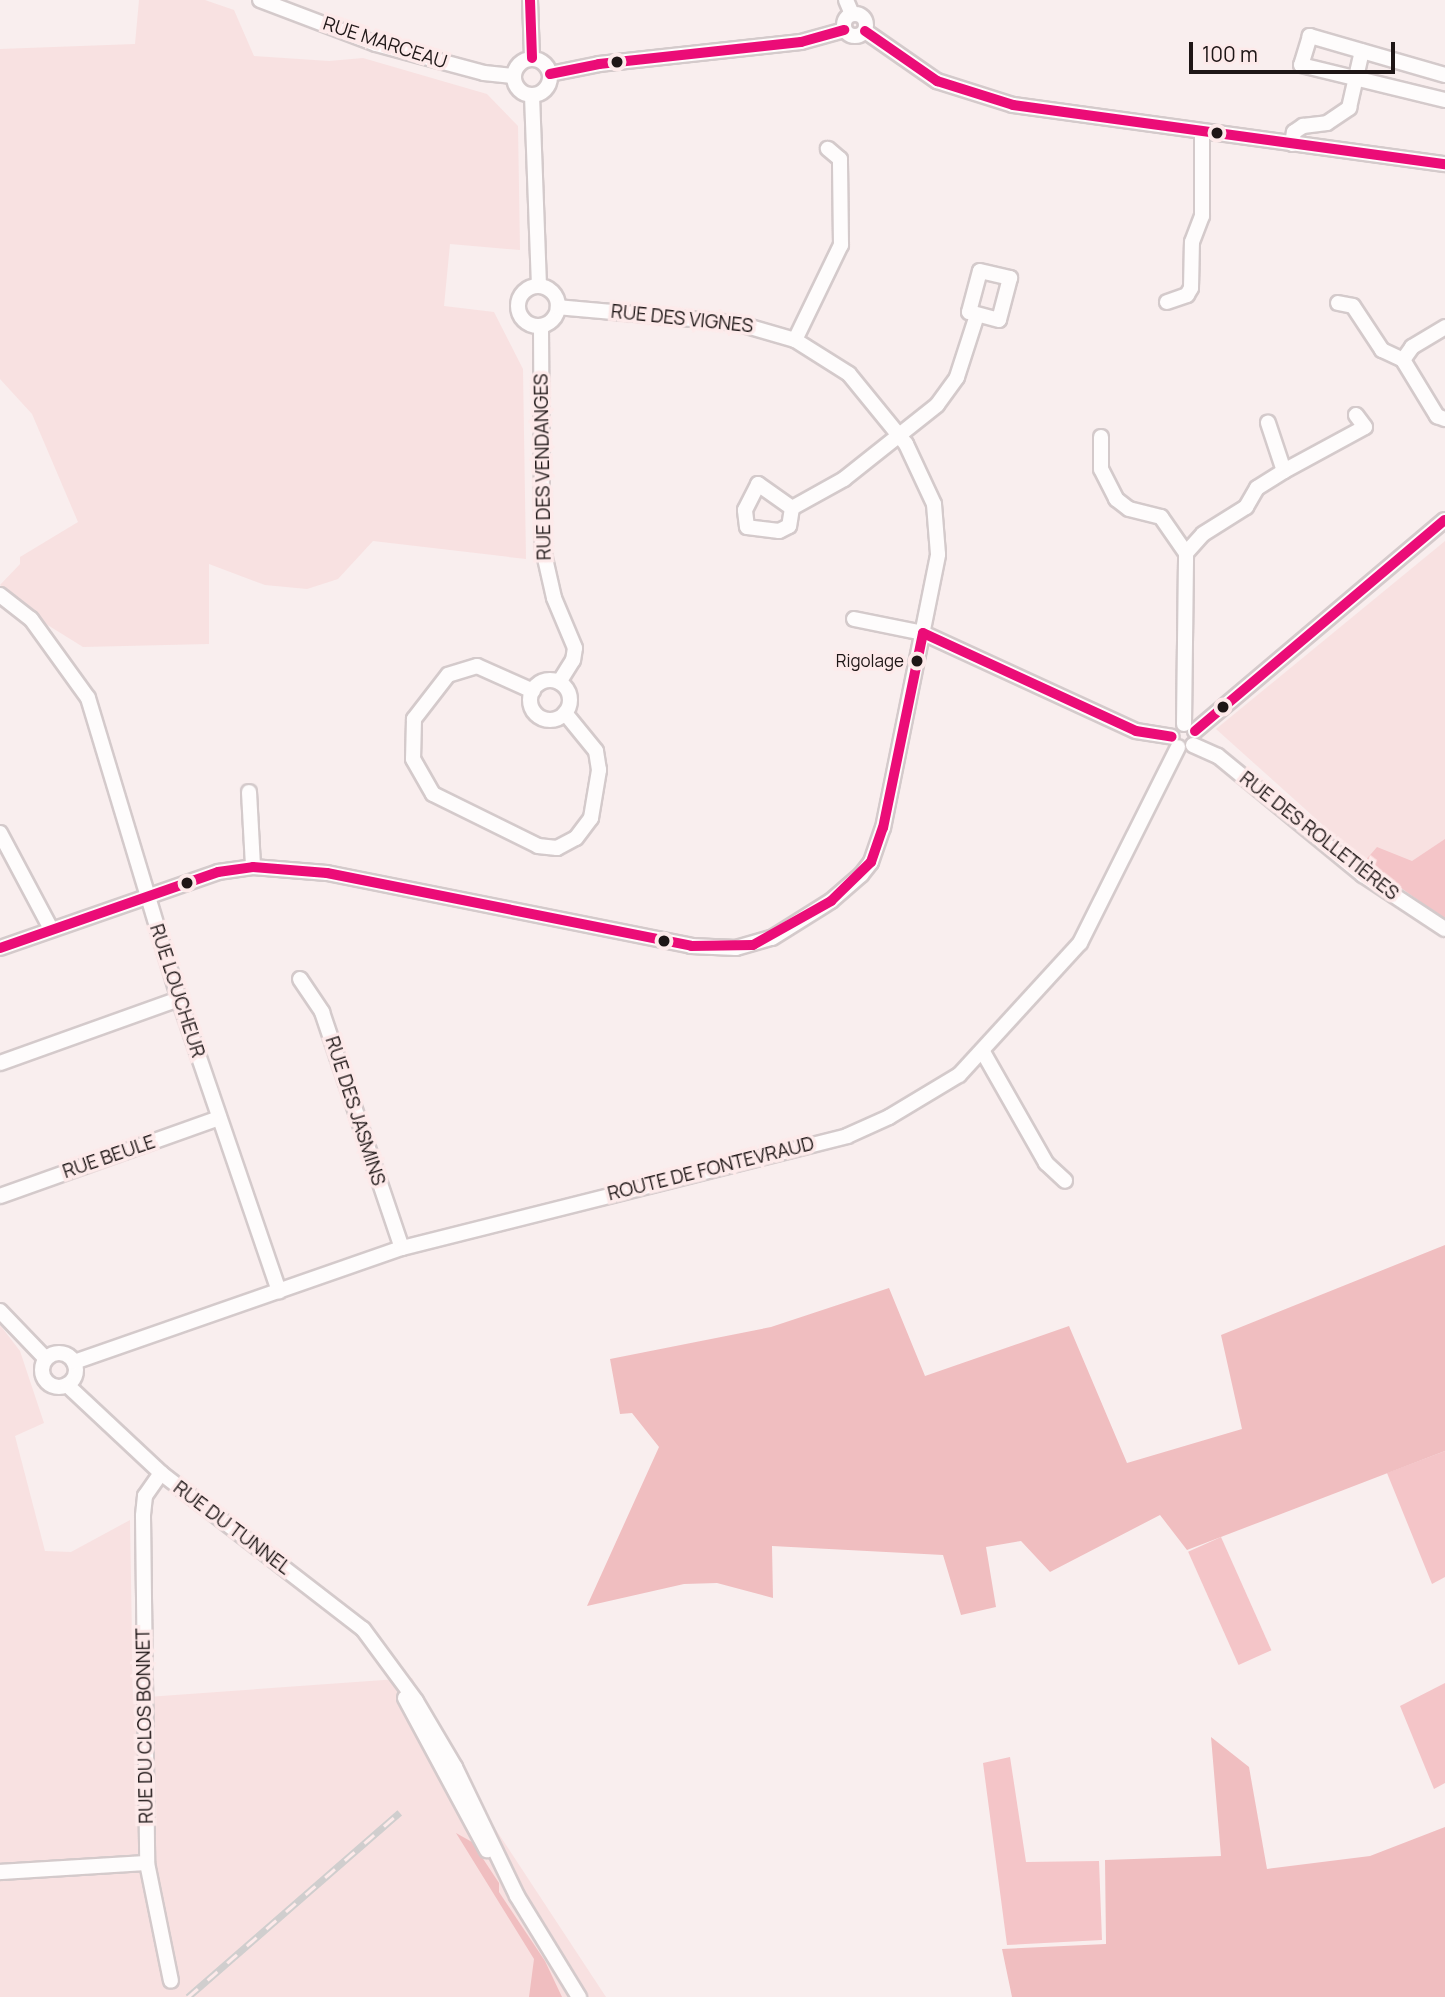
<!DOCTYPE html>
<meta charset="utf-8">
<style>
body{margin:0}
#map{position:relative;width:1445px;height:1997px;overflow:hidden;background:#f9eeee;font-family:Manrope,sans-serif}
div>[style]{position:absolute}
.built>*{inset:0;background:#f8e1e1}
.green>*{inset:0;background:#f4c5c8;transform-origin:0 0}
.forest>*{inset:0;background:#f0bec0}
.roads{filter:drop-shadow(2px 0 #d4cacb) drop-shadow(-2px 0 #d4cacb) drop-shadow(0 2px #d4cacb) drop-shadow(0 -2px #d4cacb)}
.minor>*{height:14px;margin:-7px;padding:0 7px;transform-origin:7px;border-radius:7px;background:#fefcfc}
.minor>.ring{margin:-7px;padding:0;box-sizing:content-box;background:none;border:14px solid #fefcfc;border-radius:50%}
.rail>*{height:7px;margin-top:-3.5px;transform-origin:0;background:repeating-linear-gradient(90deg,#fdeaea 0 13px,#d0cece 0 26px);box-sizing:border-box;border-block:2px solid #d0cece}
.bus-1>*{height:10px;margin:-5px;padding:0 5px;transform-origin:5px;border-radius:5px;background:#eb0c77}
.dots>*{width:19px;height:19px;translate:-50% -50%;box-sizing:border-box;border:4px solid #fdeaea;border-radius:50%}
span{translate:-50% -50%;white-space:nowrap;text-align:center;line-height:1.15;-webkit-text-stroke:7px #fdeaea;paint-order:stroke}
.bus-label{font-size:17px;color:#1e1616}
.right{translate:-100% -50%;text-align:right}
.street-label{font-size:19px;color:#1e1616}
.scale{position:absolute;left:1189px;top:42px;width:206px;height:32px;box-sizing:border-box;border:4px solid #1e1616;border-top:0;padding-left:9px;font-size:21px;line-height:24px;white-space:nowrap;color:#1e1616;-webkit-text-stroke:5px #fdeaea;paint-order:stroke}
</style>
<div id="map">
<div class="built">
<div style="clip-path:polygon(139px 0,205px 0,234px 10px,254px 56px,329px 61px,363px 58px,487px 94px,518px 126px,520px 250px,450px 244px,444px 306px,494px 312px,523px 369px,526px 559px,373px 541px,338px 579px,307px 589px,265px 585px,209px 564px,209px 644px,83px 647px,46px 624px,0 585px,20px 564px,20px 557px,78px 522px,32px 414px,0 379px,0 49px,135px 44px)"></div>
<div style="clip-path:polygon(1445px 541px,1445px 919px,1364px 862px,1216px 729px)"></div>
<div style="clip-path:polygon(0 1325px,20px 1351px,44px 1423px,15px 1436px,45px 1551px,71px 1552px,130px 1520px,133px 1698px,412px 1678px,481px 1807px,606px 1997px,0 1997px)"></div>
</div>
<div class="green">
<div style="clip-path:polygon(1445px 839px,1445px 919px,1364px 862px,1377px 847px,1412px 861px)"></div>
<div style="clip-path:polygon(1445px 1451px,1445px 1577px,1432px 1584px,1387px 1473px)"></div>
<div style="left:1221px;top:1537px;width:124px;height:36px;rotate:66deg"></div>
<div style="clip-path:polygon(1445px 1683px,1445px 1783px,1434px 1789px,1400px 1706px)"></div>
<div style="clip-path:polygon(1010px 1757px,1026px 1862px,1099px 1861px,1102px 1940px,1007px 1945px,983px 1763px)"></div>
</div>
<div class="forest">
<div style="clip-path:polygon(1445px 1245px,1445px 1451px,1187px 1550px,1160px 1515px,1050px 1572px,1021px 1541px,986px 1547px,996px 1607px,961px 1615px,943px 1555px,772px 1546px,773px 1598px,717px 1583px,684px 1584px,587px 1606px,659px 1447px,632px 1413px,620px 1414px,610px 1359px,771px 1327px,889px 1288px,925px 1376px,1069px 1326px,1127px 1463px,1242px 1429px,1221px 1335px)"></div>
<div style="clip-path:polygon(1211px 1737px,1249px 1767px,1267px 1869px,1370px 1856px,1445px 1827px,1445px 1997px,1012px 1997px,1002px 1949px,1106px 1944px,1105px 1860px,1221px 1856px)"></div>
<div style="clip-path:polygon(456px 1833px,472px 1842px,499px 1883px,499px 1892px,545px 1961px,562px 1997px,529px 1997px,534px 1959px)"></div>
</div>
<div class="roads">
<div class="minor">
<div style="left:260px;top:0;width:124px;rotate:20.8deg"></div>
<div style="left:376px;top:44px;width:112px;rotate:15deg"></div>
<div style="left:484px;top:73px;width:29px;rotate:6deg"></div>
<div style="left:530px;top:0;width:58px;rotate:88deg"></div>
<div style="left:846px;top:0;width:15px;rotate:67deg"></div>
<div class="ring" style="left:844px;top:14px;width:8px;height:8px"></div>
<div style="left:865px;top:31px;width:88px;rotate:34.8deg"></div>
<div style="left:937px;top:81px;width:80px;rotate:17.5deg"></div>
<div style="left:1013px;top:105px;width:436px;rotate:7.8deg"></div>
<div class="ring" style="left:514px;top:59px;width:22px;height:22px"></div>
<div style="left:550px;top:74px;width:50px;rotate:-11.5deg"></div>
<div style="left:599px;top:64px;width:203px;rotate:-6.2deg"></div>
<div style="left:801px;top:42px;width:45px;rotate:-15.6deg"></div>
<div style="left:1445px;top:75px;width:141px;rotate:-163.9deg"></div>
<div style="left:1310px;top:36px;width:30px;rotate:107deg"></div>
<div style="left:1301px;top:65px;width:148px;rotate:13.7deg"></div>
<div style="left:532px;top:95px;width:190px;rotate:87.9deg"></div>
<div style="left:1292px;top:144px;width:12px;rotate:-81deg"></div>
<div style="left:1294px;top:132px;width:11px;rotate:-34deg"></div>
<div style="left:1303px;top:126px;width:24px;rotate:-7deg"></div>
<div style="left:1327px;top:123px;width:27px;rotate:-34deg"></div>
<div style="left:1349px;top:108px;width:58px;rotate:-77.2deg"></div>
<div style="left:980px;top:271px;width:31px;rotate:13deg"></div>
<div style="left:1010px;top:278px;width:43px;rotate:104.7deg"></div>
<div style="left:999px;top:320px;width:31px;rotate:-165deg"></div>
<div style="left:969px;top:312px;width:42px;rotate:-75deg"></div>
<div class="ring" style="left:518px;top:286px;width:26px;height:26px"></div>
<div style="left:1167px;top:302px;width:21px;rotate:-19deg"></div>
<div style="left:1187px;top:295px;width:8px;rotate:-60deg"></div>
<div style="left:1191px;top:288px;width:46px;rotate:-88.8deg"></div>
<div style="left:1192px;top:242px;width:28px;rotate:-69deg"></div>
<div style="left:1202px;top:216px;width:84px;rotate:-90deg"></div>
<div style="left:1338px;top:303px;width:15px;rotate:11deg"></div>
<div style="left:1353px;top:306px;width:53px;rotate:56.6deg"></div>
<div style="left:1382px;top:350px;width:23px;rotate:25deg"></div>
<div style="left:1403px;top:360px;width:66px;rotate:58.7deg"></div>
<div style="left:1437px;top:416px;width:9px;rotate:21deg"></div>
<div style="left:541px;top:326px;width:219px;rotate:89.7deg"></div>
<div style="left:542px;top:545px;width:54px;rotate:77.2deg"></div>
<div style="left:554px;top:598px;width:54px;rotate:67.2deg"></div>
<div style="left:575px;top:648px;width:12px;rotate:99deg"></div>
<div style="left:573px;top:660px;width:26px;rotate:122deg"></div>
<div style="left:795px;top:340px;width:106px;rotate:-64.2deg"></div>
<div style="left:841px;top:245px;width:86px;rotate:-90.7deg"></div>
<div style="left:840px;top:159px;width:16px;rotate:-140deg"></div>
<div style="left:1403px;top:360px;width:16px;rotate:-55deg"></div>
<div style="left:1412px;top:347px;width:39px;rotate:-31deg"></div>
<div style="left:1101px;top:437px;width:32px;rotate:90deg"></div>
<div style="left:1101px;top:469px;width:34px;rotate:63deg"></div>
<div style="left:1116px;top:499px;width:16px;rotate:38deg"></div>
<div style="left:1129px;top:509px;width:33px;rotate:14deg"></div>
<div style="left:1161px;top:517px;width:44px;rotate:55.2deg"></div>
<div style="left:1284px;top:471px;width:92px;rotate:-28.5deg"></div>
<div style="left:1365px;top:427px;width:15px;rotate:-127deg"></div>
<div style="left:758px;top:484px;width:42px;rotate:35.2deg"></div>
<div style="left:792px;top:508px;width:18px;rotate:99deg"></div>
<div style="left:789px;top:526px;width:11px;rotate:153deg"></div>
<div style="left:779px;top:531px;width:32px;rotate:-173deg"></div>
<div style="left:747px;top:527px;width:17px;rotate:-97deg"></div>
<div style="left:745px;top:510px;width:29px;rotate:-63deg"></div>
<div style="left:792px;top:508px;width:60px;rotate:-29.1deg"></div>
<div style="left:844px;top:479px;width:119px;rotate:-38.5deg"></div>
<div style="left:937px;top:405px;width:34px;rotate:-54deg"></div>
<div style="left:957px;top:377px;width:65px;rotate:-72.1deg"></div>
<div style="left:0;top:595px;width:39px;rotate:38deg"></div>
<div style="left:31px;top:619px;width:97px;rotate:54.2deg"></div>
<div style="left:88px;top:698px;width:314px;rotate:73.2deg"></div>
<div style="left:179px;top:999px;width:309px;rotate:71.1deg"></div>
<div style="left:854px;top:619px;width:70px;rotate:11.5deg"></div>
<div style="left:923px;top:633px;width:234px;rotate:24.7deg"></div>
<div style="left:1136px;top:731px;width:36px;rotate:9deg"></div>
<div class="ring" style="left:530px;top:680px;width:26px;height:26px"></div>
<div style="left:533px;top:691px;width:61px;rotate:-155.9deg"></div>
<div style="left:477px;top:666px;width:30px;rotate:163deg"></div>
<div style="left:448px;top:675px;width:56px;rotate:127.7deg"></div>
<div style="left:414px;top:719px;width:40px;rotate:91.4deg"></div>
<div style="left:413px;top:759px;width:40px;rotate:60.3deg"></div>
<div style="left:433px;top:794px;width:117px;rotate:26.3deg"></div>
<div style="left:538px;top:846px;width:19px;rotate:6deg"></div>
<div style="left:557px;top:848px;width:21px;rotate:-28deg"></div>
<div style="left:576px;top:838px;width:25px;rotate:-53deg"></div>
<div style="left:591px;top:818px;width:49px;rotate:-80.5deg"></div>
<div style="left:599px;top:770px;width:19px;rotate:-99deg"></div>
<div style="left:596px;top:751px;width:49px;rotate:-129.2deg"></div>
<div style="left:1184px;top:724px;width:171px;rotate:-89.3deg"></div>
<div style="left:1186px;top:553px;width:25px;rotate:-48deg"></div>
<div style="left:1203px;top:534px;width:51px;rotate:-32.1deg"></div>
<div style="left:1246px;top:507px;width:22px;rotate:-60deg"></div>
<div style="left:1257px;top:488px;width:32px;rotate:-32deg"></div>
<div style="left:1284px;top:471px;width:51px;rotate:-108.4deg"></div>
<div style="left:1195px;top:731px;width:327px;rotate:-40.2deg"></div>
<div style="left:1193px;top:745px;width:27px;rotate:24deg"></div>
<div style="left:1218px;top:756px;width:188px;rotate:39.4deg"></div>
<div style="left:1363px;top:875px;width:98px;rotate:33.4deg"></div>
<div style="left:249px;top:792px;width:75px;rotate:86.9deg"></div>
<div style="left:0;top:833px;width:109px;rotate:62deg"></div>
<div style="left:0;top:948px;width:231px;rotate:-19.2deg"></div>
<div style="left:218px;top:872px;width:35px;rotate:-8deg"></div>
<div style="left:253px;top:867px;width:74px;rotate:4.6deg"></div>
<div style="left:327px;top:873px;width:371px;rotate:11.3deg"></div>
<div style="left:691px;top:946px;width:45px;rotate:2.5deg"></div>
<div style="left:736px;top:948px;width:37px;rotate:-16deg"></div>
<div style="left:772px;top:938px;width:70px;rotate:-32.1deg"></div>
<div style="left:831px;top:901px;width:40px;rotate:-41deg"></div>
<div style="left:861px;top:875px;width:16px;rotate:-52deg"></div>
<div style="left:871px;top:862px;width:36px;rotate:-71deg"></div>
<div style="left:883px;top:828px;width:279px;rotate:-78.6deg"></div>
<div style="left:938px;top:554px;width:50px;rotate:-94.6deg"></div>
<div style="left:934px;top:504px;width:66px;rotate:-115deg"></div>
<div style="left:906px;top:444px;width:90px;rotate:-129.2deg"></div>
<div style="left:849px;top:374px;width:64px;rotate:-147.8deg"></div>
<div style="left:795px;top:340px;width:61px;rotate:-163.9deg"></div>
<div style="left:736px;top:323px;width:179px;rotate:-174.9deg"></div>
<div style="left:300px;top:979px;width:40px;rotate:56deg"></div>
<div style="left:322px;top:1012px;width:249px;rotate:71.3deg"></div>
<div style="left:983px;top:1052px;width:128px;rotate:60.4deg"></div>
<div style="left:1046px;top:1163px;width:26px;rotate:43deg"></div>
<div style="left:0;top:1063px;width:190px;rotate:-19.7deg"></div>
<div style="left:0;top:1196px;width:232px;rotate:-19.6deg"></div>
<div style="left:0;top:1311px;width:66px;rotate:46.2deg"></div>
<div class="ring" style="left:42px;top:1353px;width:20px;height:20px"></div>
<div style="left:74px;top:1362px;width:347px;rotate:-19.2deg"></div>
<div style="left:402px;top:1248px;width:459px;rotate:-14.1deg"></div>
<div style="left:847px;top:1136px;width:46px;rotate:-24.3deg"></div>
<div style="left:889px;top:1117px;width:82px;rotate:-31deg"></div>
<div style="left:959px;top:1075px;width:179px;rotate:-47.5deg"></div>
<div style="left:1080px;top:943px;width:219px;rotate:-63.4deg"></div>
<div style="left:67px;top:1385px;width:129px;rotate:43.1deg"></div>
<div style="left:161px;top:1473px;width:255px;rotate:37.7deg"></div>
<div style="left:363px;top:1629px;width:89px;rotate:53.6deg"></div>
<div style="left:416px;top:1701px;width:77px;rotate:59.4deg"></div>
<div style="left:455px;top:1767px;width:143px;rotate:64.3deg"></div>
<div style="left:517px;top:1896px;width:119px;rotate:58.5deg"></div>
<div style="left:161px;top:1473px;width:28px;rotate:125deg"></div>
<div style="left:145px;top:1496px;width:20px;rotate:96deg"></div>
<div style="left:143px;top:1516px;width:347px;rotate:89.3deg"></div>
<div style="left:147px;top:1863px;width:120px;rotate:78.5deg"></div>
<div style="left:405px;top:1698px;width:173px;rotate:61.7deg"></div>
<div style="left:0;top:1872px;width:147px;rotate:-3.5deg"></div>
</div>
</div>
<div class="rail">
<div style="left:188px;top:1997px;width:281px;rotate:-41.1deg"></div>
</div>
<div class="bus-1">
<div style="left:530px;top:0;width:58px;rotate:88deg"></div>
<div style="left:865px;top:31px;width:88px;rotate:34.8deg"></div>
<div style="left:937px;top:81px;width:80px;rotate:17.5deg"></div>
<div style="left:1013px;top:105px;width:436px;rotate:7.8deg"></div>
<div style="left:550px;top:74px;width:50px;rotate:-11.5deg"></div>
<div style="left:599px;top:64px;width:203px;rotate:-6.2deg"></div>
<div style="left:801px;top:42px;width:45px;rotate:-15.6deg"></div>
<div style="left:923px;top:633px;width:234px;rotate:24.7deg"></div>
<div style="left:1136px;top:731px;width:36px;rotate:9deg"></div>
<div style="left:1195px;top:731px;width:327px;rotate:-40.2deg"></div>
<div style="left:0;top:948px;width:231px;rotate:-19.2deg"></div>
<div style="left:218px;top:872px;width:35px;rotate:-8deg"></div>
<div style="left:253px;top:867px;width:74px;rotate:4.6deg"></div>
<div style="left:327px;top:873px;width:371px;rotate:11.3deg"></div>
<div style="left:691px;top:946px;width:62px;rotate:-0.9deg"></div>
<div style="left:753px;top:945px;width:90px;rotate:-29.4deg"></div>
<div style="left:831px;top:901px;width:56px;rotate:-44.3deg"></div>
<div style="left:871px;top:862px;width:36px;rotate:-71deg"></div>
<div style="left:883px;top:828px;width:199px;rotate:-78.4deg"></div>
</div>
<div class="dots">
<div style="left:617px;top:62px;background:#1e1616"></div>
<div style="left:1217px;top:133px;background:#1e1616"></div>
<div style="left:917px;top:661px;background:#1e1616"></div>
<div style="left:1223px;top:707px;background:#1e1616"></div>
<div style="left:187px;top:883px;background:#1e1616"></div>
<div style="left:664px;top:941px;background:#1e1616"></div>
</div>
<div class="bus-label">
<span class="right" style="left:904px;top:661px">Rigolage</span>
</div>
<div class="street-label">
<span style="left:385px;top:43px;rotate:18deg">RUE MARCEAU</span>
<span style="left:682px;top:319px;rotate:6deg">RUE DES VIGNES</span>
<span style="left:543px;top:467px;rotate:-91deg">RUE DES VENDANGES</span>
<span style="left:1319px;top:836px;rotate:38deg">RUE DES ROLLETIÈRES</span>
<span style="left:177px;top:991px;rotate:72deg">RUE LOUCHEUR</span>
<span style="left:355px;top:1111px;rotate:72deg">RUE DES JASMINS</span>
<span style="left:109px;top:1157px;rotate:-19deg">RUE BEULE</span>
<span style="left:711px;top:1169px;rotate:-14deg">ROUTE DE FONTEVRAUD</span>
<span style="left:232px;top:1528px;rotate:37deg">RUE DU TUNNEL</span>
<span style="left:145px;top:1726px;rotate:-91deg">RUE DU CLOS BONNET</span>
</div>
<div class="scale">100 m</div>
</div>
